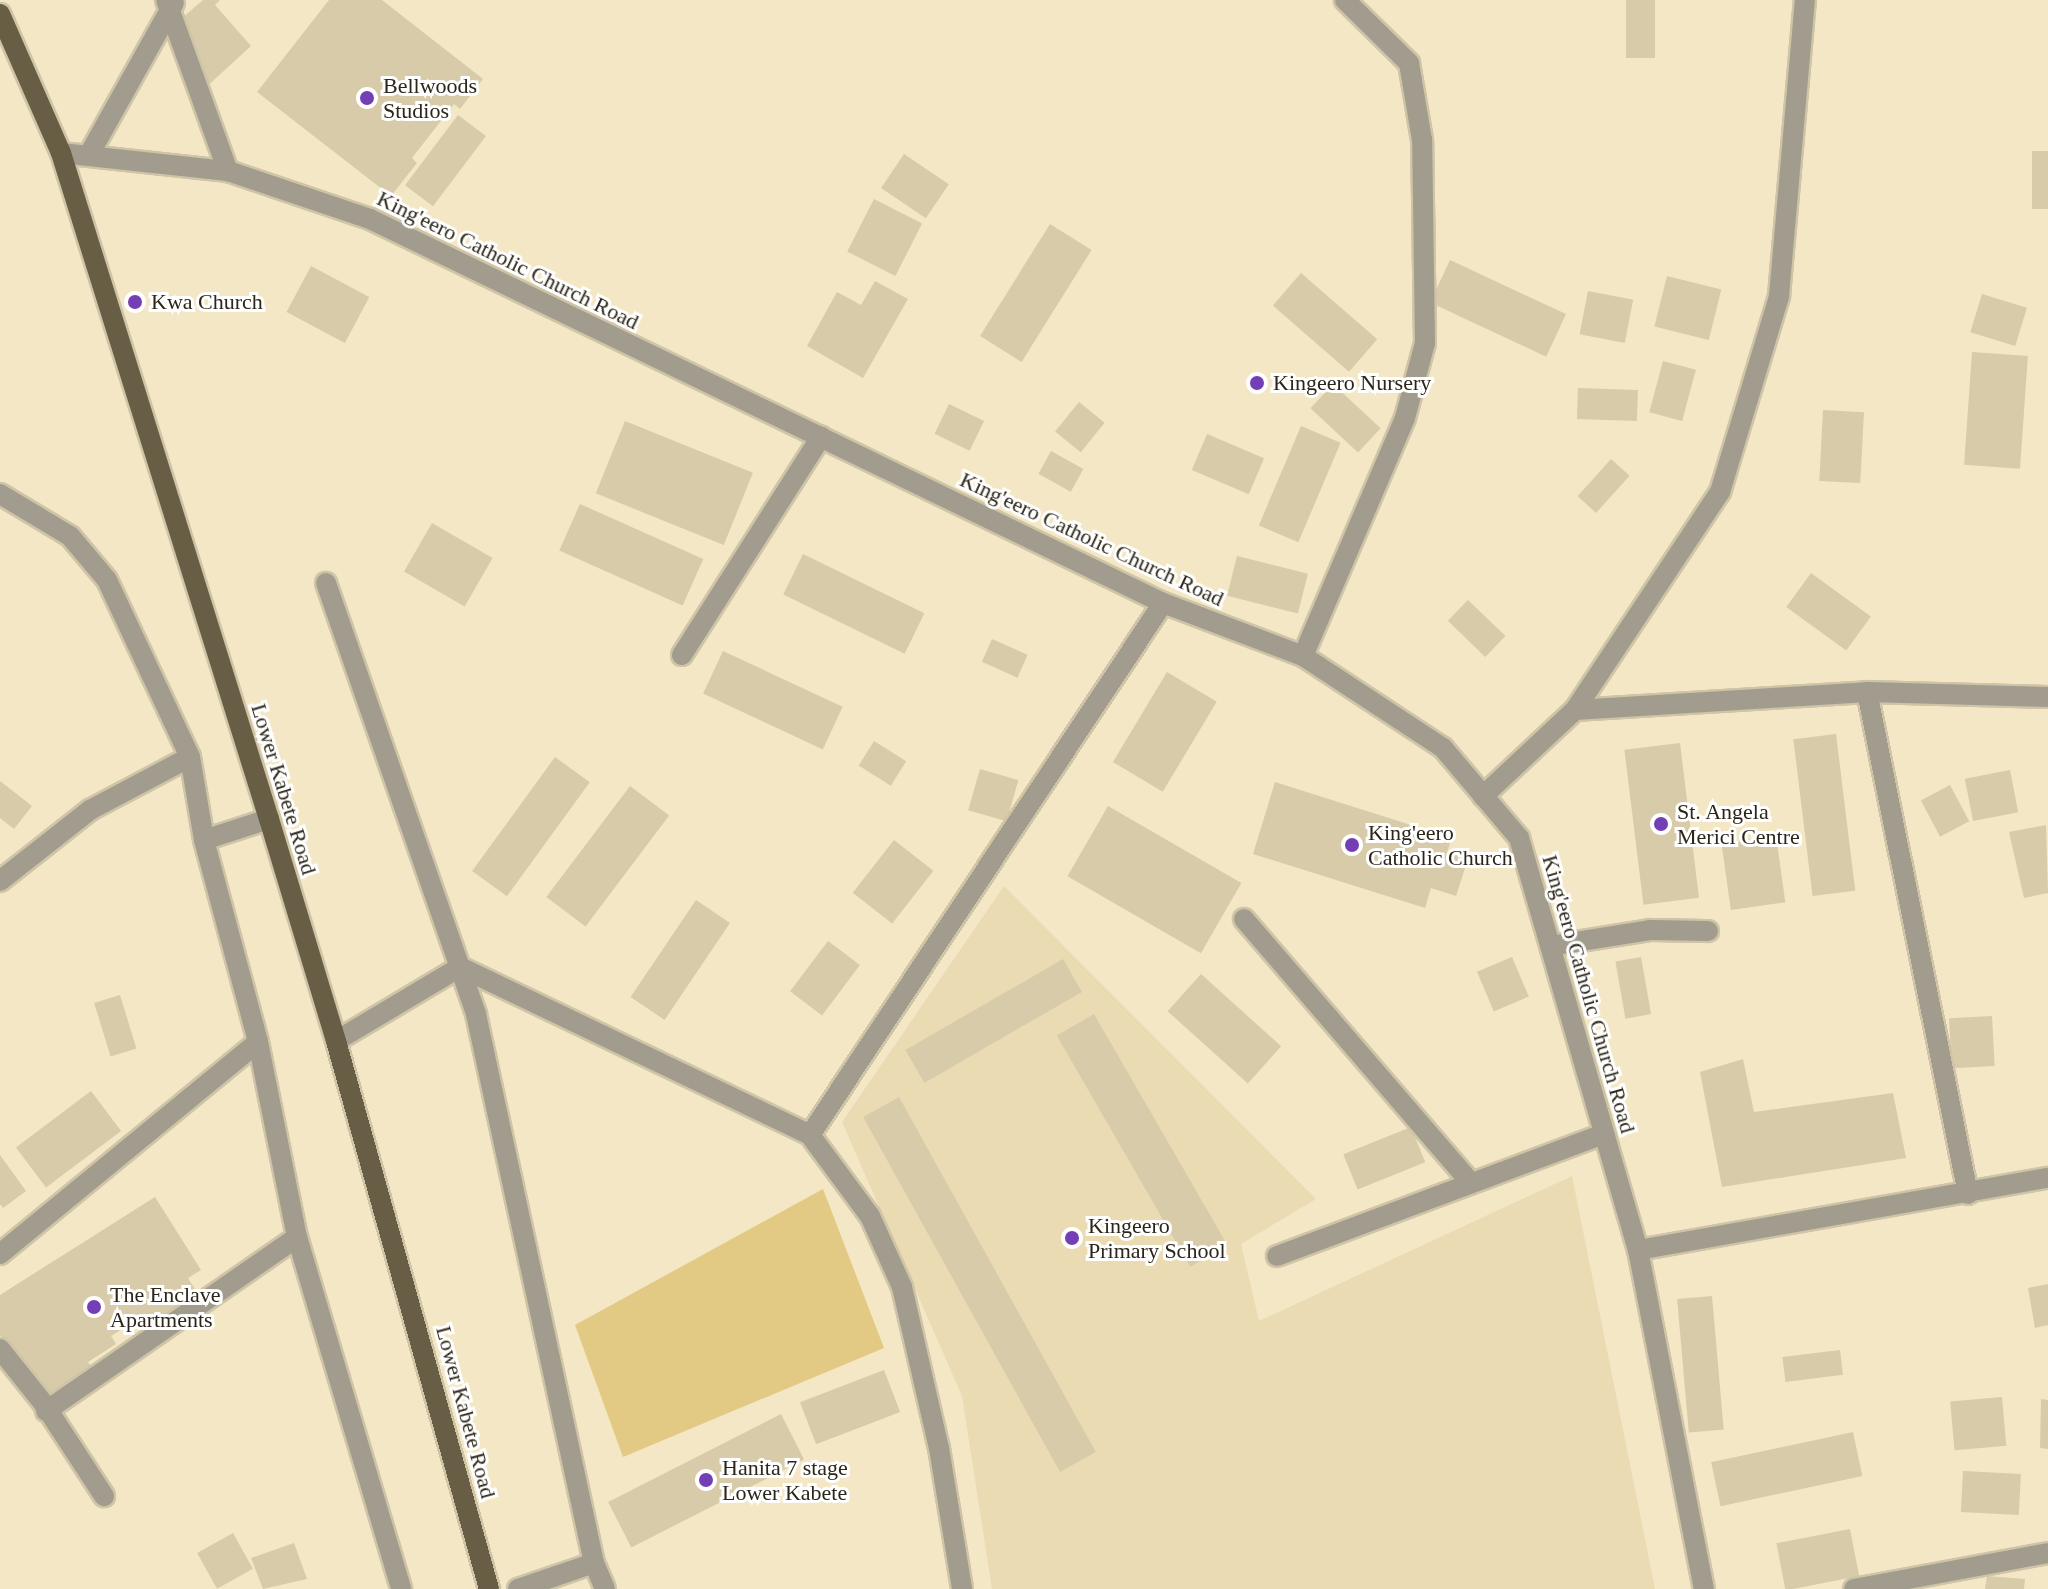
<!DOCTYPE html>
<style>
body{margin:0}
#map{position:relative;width:2048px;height:1589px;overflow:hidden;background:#f3e7c5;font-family:"Times New Roman",serif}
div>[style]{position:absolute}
.built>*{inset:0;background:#eadbb3}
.green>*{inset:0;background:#e2ca84}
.building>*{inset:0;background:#d7cbaa;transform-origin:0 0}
.roads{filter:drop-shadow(2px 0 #cfc4a6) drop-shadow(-2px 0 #cfc4a6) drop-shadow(0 2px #cfc4a6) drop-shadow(0 -2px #cfc4a6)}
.minor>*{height:20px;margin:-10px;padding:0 10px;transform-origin:10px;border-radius:10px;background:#a19c8e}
.major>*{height:20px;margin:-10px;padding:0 10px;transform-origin:10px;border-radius:10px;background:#675e45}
.dots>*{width:22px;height:22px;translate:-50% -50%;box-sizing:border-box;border:4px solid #fff;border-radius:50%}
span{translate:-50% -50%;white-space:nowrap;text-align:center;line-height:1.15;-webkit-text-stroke:6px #fff;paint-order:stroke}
.poi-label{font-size:22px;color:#2b2619}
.left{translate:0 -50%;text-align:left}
.street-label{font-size:22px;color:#2b2619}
</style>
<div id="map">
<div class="built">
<div style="clip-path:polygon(1004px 886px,1316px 1199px,1241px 1244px,1259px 1321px,1572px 1176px,1655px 1589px,992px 1589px,962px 1396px,842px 1122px)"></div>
</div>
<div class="green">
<div style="clip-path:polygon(823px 1189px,884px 1348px,623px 1457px,575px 1325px)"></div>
</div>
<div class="building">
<div style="clip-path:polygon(203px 0,220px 0,215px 5px,251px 46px,203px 90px,182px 18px)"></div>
<div style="clip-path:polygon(329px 0,382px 0,483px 79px,460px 109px,454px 104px,412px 158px,417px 163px,391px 196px,257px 92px)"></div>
<div style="left:1626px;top:0;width:29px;height:58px"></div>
<div style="left:458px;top:115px;width:35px;height:88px;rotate:37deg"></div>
<div style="left:2032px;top:151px;width:16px;height:58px"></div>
<div style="left:904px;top:154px;width:54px;height:41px;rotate:34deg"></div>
<div style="left:874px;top:199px;width:54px;height:59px;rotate:27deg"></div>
<div style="left:1050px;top:224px;width:49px;height:132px;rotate:32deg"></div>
<div style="left:1450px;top:260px;width:128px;height:47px;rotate:25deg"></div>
<div style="left:311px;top:266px;width:66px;height:52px;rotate:28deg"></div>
<div style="left:1301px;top:273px;width:101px;height:43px;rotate:41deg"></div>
<div style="left:1667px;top:276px;width:56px;height:52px;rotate:14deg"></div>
<div style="clip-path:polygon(875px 281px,908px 299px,863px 378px,807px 346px,837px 292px,861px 305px)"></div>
<div style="left:1588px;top:291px;width:46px;height:44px;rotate:11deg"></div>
<div style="left:1982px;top:294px;width:47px;height:40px;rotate:17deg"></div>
<div style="left:1972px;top:352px;width:56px;height:113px;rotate:4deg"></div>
<div style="left:1663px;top:361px;width:34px;height:53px;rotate:15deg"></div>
<div style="left:1333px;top:384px;width:65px;height:33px;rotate:43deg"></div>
<div style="left:1578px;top:388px;width:60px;height:31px;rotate:2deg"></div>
<div style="left:1079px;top:402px;width:33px;height:38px;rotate:39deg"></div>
<div style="left:949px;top:404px;width:39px;height:33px;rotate:26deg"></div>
<div style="left:1823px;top:410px;width:41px;height:71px;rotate:3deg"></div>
<div style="left:625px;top:421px;width:138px;height:78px;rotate:22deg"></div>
<div style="left:1301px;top:426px;width:43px;height:108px;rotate:23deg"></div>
<div style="left:1207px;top:434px;width:62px;height:39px;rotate:23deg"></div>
<div style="left:1051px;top:451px;width:37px;height:26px;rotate:29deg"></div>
<div style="left:1611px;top:459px;width:25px;height:50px;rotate:42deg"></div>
<div style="left:580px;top:504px;width:135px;height:51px;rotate:24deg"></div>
<div style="left:432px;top:523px;width:70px;height:56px;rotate:30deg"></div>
<div style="left:803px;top:554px;width:135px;height:45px;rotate:26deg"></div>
<div style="left:1237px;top:556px;width:73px;height:41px;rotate:14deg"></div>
<div style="left:1811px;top:573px;width:74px;height:42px;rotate:36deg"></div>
<div style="left:1468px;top:600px;width:52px;height:29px;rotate:44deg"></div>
<div style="left:992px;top:639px;width:39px;height:25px;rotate:24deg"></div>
<div style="left:723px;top:651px;width:132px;height:47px;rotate:25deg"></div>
<div style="left:1167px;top:672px;width:58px;height:105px;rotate:31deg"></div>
<div style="left:1836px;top:734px;width:158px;height:43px;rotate:83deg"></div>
<div style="left:874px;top:741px;width:38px;height:29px;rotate:32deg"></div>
<div style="left:1680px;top:743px;width:156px;height:56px;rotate:83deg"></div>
<div style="left:555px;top:757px;width:43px;height:141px;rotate:36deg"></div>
<div style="left:980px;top:769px;width:40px;height:43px;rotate:16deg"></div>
<div style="left:2010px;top:770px;width:43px;height:46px;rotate:79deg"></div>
<div style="clip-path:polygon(0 781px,32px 806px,14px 829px,0 818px)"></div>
<div style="clip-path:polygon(1275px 782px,1452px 838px,1447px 852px,1468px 859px,1456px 896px,1431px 888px,1425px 908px,1253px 854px)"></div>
<div style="left:1950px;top:785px;width:41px;height:33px;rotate:62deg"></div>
<div style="left:630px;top:786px;width:49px;height:139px;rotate:37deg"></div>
<div style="left:1108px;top:806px;width:154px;height:81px;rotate:30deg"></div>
<div style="clip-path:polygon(2046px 825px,2048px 893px,2024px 898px,2009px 832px)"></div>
<div style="left:1776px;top:836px;width:67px;height:55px;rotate:82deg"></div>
<div style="left:894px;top:840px;width:50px;height:67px;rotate:38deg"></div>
<div style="left:696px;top:900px;width:41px;height:117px;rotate:34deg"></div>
<div style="left:828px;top:941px;width:40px;height:63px;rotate:37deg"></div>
<div style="left:1512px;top:957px;width:43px;height:38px;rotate:67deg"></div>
<div style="left:1641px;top:957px;width:58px;height:26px;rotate:80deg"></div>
<div style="left:1063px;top:959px;width:38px;height:182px;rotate:60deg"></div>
<div style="left:1201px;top:974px;width:108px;height:50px;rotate:42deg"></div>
<div style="left:120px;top:995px;width:56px;height:27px;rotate:73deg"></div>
<div style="left:1094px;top:1014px;width:267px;height:43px;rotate:60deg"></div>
<div style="left:1992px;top:1016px;width:50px;height:43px;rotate:87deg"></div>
<div style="clip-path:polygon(1743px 1059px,1754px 1112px,1893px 1093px,1906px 1158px,1722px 1187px,1700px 1072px)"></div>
<div style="left:91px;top:1091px;width:50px;height:94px;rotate:53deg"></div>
<div style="left:899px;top:1097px;width:406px;height:41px;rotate:61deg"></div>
<div style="left:1411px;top:1127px;width:38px;height:73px;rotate:68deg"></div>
<div style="clip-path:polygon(0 1155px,26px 1191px,3px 1208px,0 1204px)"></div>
<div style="clip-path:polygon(155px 1197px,201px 1270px,188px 1278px,201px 1299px,160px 1324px,154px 1316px,143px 1323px,140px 1318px,111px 1336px,116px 1344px,88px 1362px,94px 1371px,44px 1404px,0 1335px,0 1295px)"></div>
<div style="clip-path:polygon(2048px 1284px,2048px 1325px,2035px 1328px,2028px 1288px)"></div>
<div style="left:1712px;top:1296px;width:134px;height:35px;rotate:85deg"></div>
<div style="left:1840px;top:1350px;width:25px;height:58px;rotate:83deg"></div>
<div style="left:884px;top:1370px;width:45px;height:90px;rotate:69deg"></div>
<div style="left:2002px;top:1397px;width:49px;height:52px;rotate:85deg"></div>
<div style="clip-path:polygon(2041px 1399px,2048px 1400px,2048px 1449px,2040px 1448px)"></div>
<div style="left:781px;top:1414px;width:51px;height:194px;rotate:63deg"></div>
<div style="left:1853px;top:1432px;width:45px;height:145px;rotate:78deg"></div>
<div style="left:1963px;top:1471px;width:58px;height:41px;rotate:3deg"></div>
<div style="left:1850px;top:1529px;width:48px;height:75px;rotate:79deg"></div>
<div style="left:233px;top:1533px;width:41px;height:41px;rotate:61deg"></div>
<div style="clip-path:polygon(294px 1543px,307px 1579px,263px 1589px,251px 1558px)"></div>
<div style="clip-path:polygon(1987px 1576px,2025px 1579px,2024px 1589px,1985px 1589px)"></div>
</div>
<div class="roads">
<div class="minor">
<div style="left:166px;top:0;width:182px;rotate:70.1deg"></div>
<div style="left:61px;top:153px;width:168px;rotate:6.2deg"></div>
<div style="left:228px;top:171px;width:150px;rotate:18.7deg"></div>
<div style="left:370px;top:219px;width:881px;rotate:25.84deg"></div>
<div style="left:1163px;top:603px;width:150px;rotate:20.7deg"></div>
<div style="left:1303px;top:656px;width:168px;rotate:33.3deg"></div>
<div style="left:1443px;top:748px;width:118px;rotate:49.8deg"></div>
<div style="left:1519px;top:838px;width:429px;rotate:73.9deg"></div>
<div style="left:1638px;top:1250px;width:345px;rotate:79deg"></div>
<div style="left:90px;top:153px;width:172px;rotate:-60.8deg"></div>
<div style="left:0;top:494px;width:82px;rotate:31deg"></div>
<div style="left:70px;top:536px;width:57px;rotate:49.9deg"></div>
<div style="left:107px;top:580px;width:195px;rotate:64.9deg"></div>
<div style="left:190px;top:757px;width:84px;rotate:80.4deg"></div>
<div style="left:204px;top:840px;width:68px;rotate:-17.9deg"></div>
<div style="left:326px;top:583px;width:456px;rotate:70.8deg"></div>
<div style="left:476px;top:1014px;width:562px;rotate:77.87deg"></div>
<div style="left:594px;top:1563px;width:28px;rotate:67deg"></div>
<div style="left:682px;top:655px;width:259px;rotate:-57.5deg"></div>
<div style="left:1303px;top:656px;width:259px;rotate:-66.8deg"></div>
<div style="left:1405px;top:418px;width:78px;rotate:-75.1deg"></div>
<div style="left:1425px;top:343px;width:203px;rotate:-90.8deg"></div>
<div style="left:1422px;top:140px;width:78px;rotate:-99.6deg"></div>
<div style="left:1409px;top:63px;width:90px;rotate:-135.5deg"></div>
<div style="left:1867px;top:692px;width:512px;rotate:78.62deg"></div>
<div style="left:1575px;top:710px;width:293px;rotate:-3.5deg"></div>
<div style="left:1867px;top:692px;width:181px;rotate:1.6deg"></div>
<div style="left:1483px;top:796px;width:126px;rotate:-43.1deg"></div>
<div style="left:1575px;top:710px;width:262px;rotate:-56.4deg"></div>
<div style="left:1720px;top:492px;width:205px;rotate:-73.2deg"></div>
<div style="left:1779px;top:296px;width:297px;rotate:-85deg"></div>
<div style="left:204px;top:840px;width:209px;rotate:75deg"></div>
<div style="left:258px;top:1042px;width:199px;rotate:78.7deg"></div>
<div style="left:297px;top:1237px;width:367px;rotate:73.5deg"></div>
<div style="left:0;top:881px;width:115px;rotate:-38.3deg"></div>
<div style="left:90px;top:810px;width:113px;rotate:-27.9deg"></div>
<div style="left:1244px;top:919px;width:348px;rotate:49.3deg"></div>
<div style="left:1550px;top:946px;width:101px;rotate:-9.1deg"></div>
<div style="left:1650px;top:930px;width:58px;rotate:1deg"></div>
<div style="left:336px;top:1041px;width:144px;rotate:-30.8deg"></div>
<div style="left:460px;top:967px;width:388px;rotate:25.6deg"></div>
<div style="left:810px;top:1135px;width:638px;rotate:-56.43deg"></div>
<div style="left:810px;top:1135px;width:101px;rotate:53.5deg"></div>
<div style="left:870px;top:1216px;width:78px;rotate:65.7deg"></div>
<div style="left:902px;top:1287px;width:165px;rotate:77.1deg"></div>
<div style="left:939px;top:1448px;width:143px;rotate:80.7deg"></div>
<div style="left:1638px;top:1250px;width:416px;rotate:-10deg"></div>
<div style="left:0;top:1254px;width:334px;rotate:-39.4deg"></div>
<div style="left:1277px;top:1256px;width:349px;rotate:-20.5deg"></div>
<div style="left:0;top:1349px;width:70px;rotate:51.3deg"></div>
<div style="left:44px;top:1404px;width:110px;rotate:56.9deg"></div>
<div style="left:46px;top:1411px;width:305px;rotate:-34.7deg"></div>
<div style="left:518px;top:1589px;width:80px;rotate:-18.9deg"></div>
<div style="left:1854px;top:1589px;width:197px;rotate:-10.5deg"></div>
</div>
<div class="major">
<div style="left:0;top:14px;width:152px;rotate:66.3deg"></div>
<div style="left:61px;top:153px;width:698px;rotate:72.66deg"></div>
<div style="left:269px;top:819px;width:232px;rotate:73.2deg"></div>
<div style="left:336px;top:1041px;width:569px;rotate:74.4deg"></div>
</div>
</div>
<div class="dots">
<div style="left:367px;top:98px;background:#743eb5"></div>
<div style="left:135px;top:302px;background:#743eb5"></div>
<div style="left:1257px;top:383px;background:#743eb5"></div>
<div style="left:1661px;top:824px;background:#743eb5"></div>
<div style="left:1352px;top:845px;background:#743eb5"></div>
<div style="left:1072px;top:1238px;background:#743eb5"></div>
<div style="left:94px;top:1307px;background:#743eb5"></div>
<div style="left:706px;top:1480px;background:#743eb5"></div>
</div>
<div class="poi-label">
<span class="left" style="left:383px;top:98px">Bellwoods<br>Studios</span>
<span class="left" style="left:151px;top:302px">Kwa Church</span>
<span class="left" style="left:1273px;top:383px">Kingeero Nursery</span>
<span class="left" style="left:1677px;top:824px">St. Angela<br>Merici Centre</span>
<span class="left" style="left:1368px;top:845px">King'eero<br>Catholic Church</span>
<span class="left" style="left:1088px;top:1238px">Kingeero<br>Primary School</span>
<span class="left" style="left:110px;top:1307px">The Enclave<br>Apartments</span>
<span class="left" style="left:722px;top:1480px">Hanita 7 stage<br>Lower Kabete</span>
</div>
<div class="street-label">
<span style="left:508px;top:260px;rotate:26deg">King'eero Catholic Church Road</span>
<span style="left:1092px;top:539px;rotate:25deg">King'eero Catholic Church Road</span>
<span style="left:284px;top:789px;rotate:73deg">Lower Kabete Road</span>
<span style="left:1589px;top:994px;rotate:74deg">King'eero Catholic Church Road</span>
<span style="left:466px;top:1412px;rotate:75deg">Lower Kabete Road</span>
</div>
</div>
